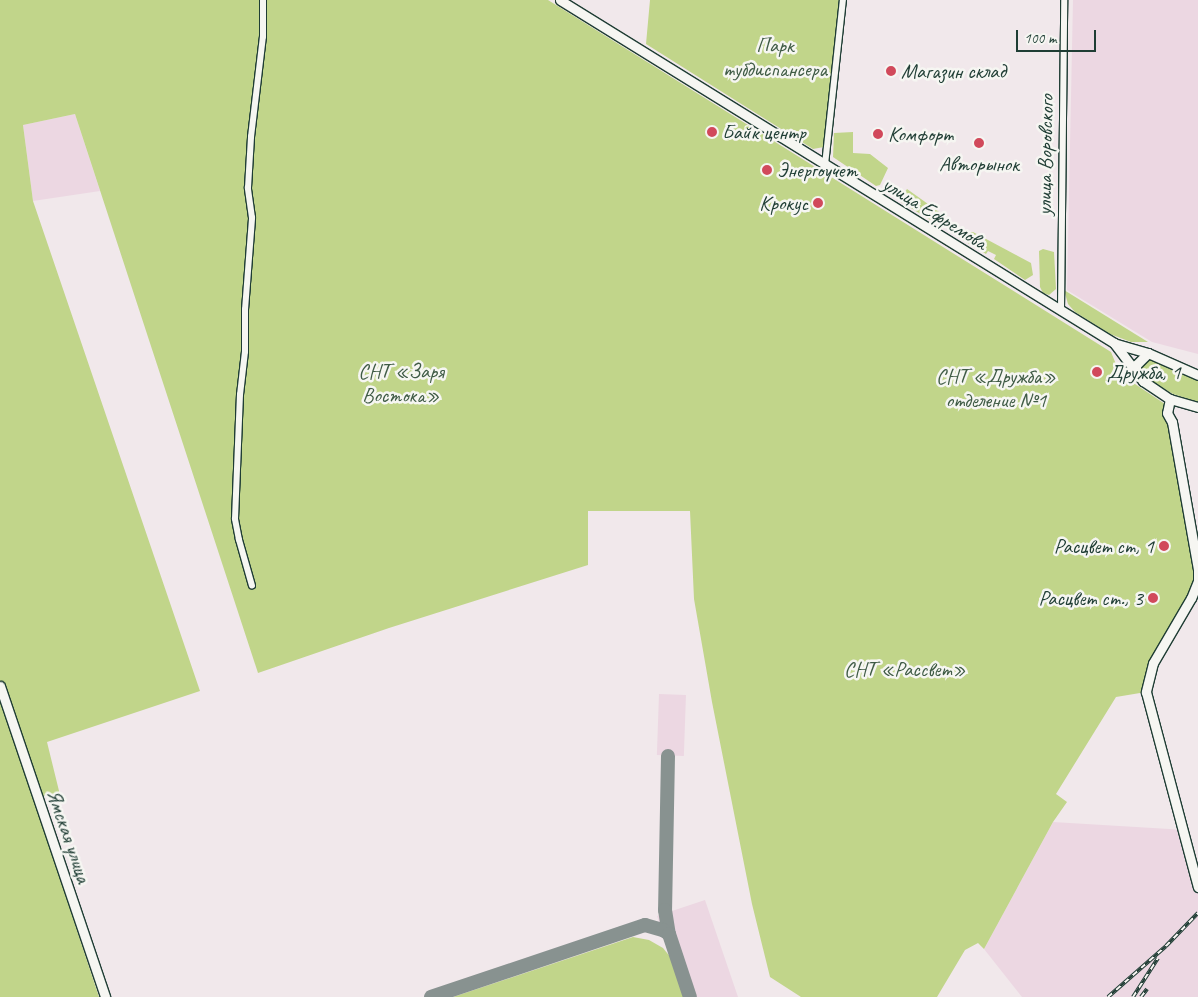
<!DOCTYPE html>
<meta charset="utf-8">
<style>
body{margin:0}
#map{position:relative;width:1198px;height:997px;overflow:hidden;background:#f1e8eb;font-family:Caveat,sans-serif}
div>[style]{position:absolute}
.built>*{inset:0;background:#ecd7e2;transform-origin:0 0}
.green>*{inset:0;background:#c1d58a}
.taxiway>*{height:14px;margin:-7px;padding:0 7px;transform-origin:7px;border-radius:7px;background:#889290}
.roads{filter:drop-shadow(1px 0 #1f3d34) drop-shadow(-1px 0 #1f3d34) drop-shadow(0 1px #1f3d34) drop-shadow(0 -1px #1f3d34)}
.street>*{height:5.5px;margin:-2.75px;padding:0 2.75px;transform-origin:2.75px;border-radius:2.75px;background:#f6f6f2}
.secondary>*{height:9px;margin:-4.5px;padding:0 4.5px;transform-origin:4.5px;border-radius:4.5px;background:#f6f6f2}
.primary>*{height:9px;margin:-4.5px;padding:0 4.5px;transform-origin:4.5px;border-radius:4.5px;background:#f6f6f2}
.rail>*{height:4px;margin-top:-2px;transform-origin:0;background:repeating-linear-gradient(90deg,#f6f6f2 0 5.5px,#1f3d34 0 11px);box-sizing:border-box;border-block:1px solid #1f3d34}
.dots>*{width:14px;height:14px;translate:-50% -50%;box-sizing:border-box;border:2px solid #f6f6f2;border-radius:50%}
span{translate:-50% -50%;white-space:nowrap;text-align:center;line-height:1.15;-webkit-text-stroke:5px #f6f6f2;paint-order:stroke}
.park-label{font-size:21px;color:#3f5b45}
.poi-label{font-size:21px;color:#1f3d34}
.left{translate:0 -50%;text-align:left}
.right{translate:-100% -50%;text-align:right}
.street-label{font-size:21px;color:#1f3d34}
.scale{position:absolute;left:1016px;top:30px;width:80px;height:22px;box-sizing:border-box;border:2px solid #1f3d34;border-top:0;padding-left:6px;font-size:15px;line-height:18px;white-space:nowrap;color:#1f3d34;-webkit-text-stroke:4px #f6f6f2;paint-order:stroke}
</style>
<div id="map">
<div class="built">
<div style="clip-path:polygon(1073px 0,1198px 0,1198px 354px,1152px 342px,1067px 290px)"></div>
<div style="clip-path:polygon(75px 114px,100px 191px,33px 201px,23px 125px)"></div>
<div style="left:659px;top:694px;width:27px;height:61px;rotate:2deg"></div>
<div style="clip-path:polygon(1053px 822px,1186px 830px,1198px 862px,1198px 997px,1022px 997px,984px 949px)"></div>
<div style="clip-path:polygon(705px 900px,738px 997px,684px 997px,657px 916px)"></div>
</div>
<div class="green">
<div style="clip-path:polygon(0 0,548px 0,1111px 352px,1120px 374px,1165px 404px,1198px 581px,1160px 647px,1146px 692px,1116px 697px,1056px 794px,1067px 802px,1053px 822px,984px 949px,978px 943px,965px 950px,937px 997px,801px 997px,770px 977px,752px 904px,712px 702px,694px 599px,690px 511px,588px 511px,588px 565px,389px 628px,258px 673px,75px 114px,23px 125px,33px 201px,200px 691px,47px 742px,60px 795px,37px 796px,0 686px)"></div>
<div style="clip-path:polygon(650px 0,839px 0,824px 147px,813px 149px,646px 44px)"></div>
<div style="clip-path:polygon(853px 132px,853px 153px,870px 154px,888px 168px,880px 185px,876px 186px,833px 157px,834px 133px)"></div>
<div style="clip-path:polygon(907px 189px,942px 214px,946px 220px,946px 225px,942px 227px,901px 202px,902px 196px)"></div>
<div style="clip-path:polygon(973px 232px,1031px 263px,1033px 275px,1025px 280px,994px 259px,996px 255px,988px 251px,986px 254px,958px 237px,958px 233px)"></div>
<div style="clip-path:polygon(1043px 249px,1054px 252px,1056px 289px,1049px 295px,1043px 293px,1040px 287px,1039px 251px)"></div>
<div style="clip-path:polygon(1064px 290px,1148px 342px,1131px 342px,1110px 334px,1075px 312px,1068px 304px)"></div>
<div style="clip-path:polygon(1145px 359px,1150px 359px,1198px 380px,1198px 402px,1173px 394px,1148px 379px,1139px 371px,1142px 361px)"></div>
<div style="clip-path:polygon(0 697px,99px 997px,0 997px)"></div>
<div style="clip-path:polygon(633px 937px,649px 940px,663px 948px,672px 959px,685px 997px,453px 997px)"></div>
</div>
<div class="taxiway">
<div style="left:668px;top:756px;width:154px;rotate:91.1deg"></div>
<div style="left:665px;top:910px;width:24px;rotate:81deg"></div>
<div style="left:431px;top:997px;width:226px;rotate:-18.6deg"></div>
<div style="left:645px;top:925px;width:19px;rotate:16deg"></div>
<div style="left:663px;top:930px;width:7px;rotate:34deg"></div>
<div style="left:669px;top:934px;width:66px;rotate:71.6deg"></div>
</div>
<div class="roads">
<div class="street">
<div style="left:825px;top:165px;width:166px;rotate:-83.8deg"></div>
<div style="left:1061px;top:310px;width:310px;rotate:-89.4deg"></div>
<div style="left:252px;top:586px;width:48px;rotate:-105.8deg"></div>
<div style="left:239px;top:540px;width:21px;rotate:-101deg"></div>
<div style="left:235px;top:519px;width:124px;rotate:-87.7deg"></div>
<div style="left:240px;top:395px;width:43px;rotate:-83.4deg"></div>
<div style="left:245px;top:352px;width:42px;rotate:-90deg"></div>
<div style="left:245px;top:310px;width:92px;rotate:-85.6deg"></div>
<div style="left:252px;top:218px;width:30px;rotate:-98deg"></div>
<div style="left:248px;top:188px;width:51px;rotate:-86.6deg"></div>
<div style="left:251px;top:137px;width:101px;rotate:-83.2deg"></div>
<div style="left:263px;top:37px;width:37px;rotate:-90deg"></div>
</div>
<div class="secondary">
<div style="left:1170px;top:399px;width:14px;rotate:102deg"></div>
<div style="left:1167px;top:413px;width:10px;rotate:61deg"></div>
<div style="left:1172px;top:422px;width:149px;rotate:80deg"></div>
<div style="left:1198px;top:569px;width:12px;rotate:90deg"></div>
<div style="left:1198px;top:581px;width:18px;rotate:112deg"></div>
<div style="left:1191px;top:598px;width:75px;rotate:120.3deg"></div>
<div style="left:1153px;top:663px;width:30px;rotate:104deg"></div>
<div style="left:1146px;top:692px;width:202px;rotate:75.1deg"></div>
<div style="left:0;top:686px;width:328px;rotate:71.3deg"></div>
</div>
<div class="primary">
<div style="left:560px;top:0;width:652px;rotate:31.76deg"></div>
<div style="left:1136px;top:373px;width:8px;rotate:-90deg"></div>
<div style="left:1136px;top:365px;width:17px;rotate:-45deg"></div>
<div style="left:1198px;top:375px;width:55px;rotate:-156.3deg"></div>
<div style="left:1148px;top:353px;width:35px;rotate:-164deg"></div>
<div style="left:1114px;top:343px;width:48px;rotate:52.7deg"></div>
<div style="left:1143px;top:381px;width:32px;rotate:34deg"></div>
<div style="left:1170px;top:399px;width:29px;rotate:16deg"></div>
</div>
</div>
<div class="rail">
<div style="left:1108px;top:997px;width:77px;rotate:-41.3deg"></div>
<div style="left:1166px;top:946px;width:46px;rotate:-45.9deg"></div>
<div style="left:1133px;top:997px;width:46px;rotate:-57.3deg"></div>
<div style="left:1141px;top:997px;width:10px;rotate:-53deg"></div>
</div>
<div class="dots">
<div style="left:891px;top:71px;background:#d1495b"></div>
<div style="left:712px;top:132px;background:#d1495b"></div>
<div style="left:878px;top:134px;background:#d1495b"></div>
<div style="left:979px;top:143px;background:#d1495b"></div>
<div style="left:767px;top:170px;background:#d1495b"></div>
<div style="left:818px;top:203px;background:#d1495b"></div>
<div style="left:1097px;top:372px;background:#d1495b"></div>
<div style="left:1164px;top:546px;background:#d1495b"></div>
<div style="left:1153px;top:598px;background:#d1495b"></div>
</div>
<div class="park-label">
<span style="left:775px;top:57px">Парк<br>тубдиспансера</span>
<span style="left:401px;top:383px">СНТ «Заря<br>Востока»</span>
<span style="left:996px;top:388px">СНТ «Дружба»<br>отделение №1</span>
<span style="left:905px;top:669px">СНТ «Рассвет»</span>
</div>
<div class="poi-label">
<span class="left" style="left:901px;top:71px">Магазин склад</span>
<span class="left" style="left:722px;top:132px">Байк центр</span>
<span class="left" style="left:888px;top:134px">Комфорт</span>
<span style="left:979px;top:164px">Авторынок</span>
<span class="left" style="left:777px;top:170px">Энергоучет</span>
<span class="right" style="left:808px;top:203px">Крокус</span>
<span class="left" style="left:1107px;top:372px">Дружба, 1</span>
<span class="right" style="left:1154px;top:546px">Расцвет ст, 1</span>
<span class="right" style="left:1143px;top:598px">Расцвет ст., 3</span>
</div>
<div class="street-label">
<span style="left:1045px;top:155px;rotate:-89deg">улица Воровского</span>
<span style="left:935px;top:213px;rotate:32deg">улица Ефремова</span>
<span style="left:69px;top:836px;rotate:71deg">Ямская улица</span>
</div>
<div class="scale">100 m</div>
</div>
